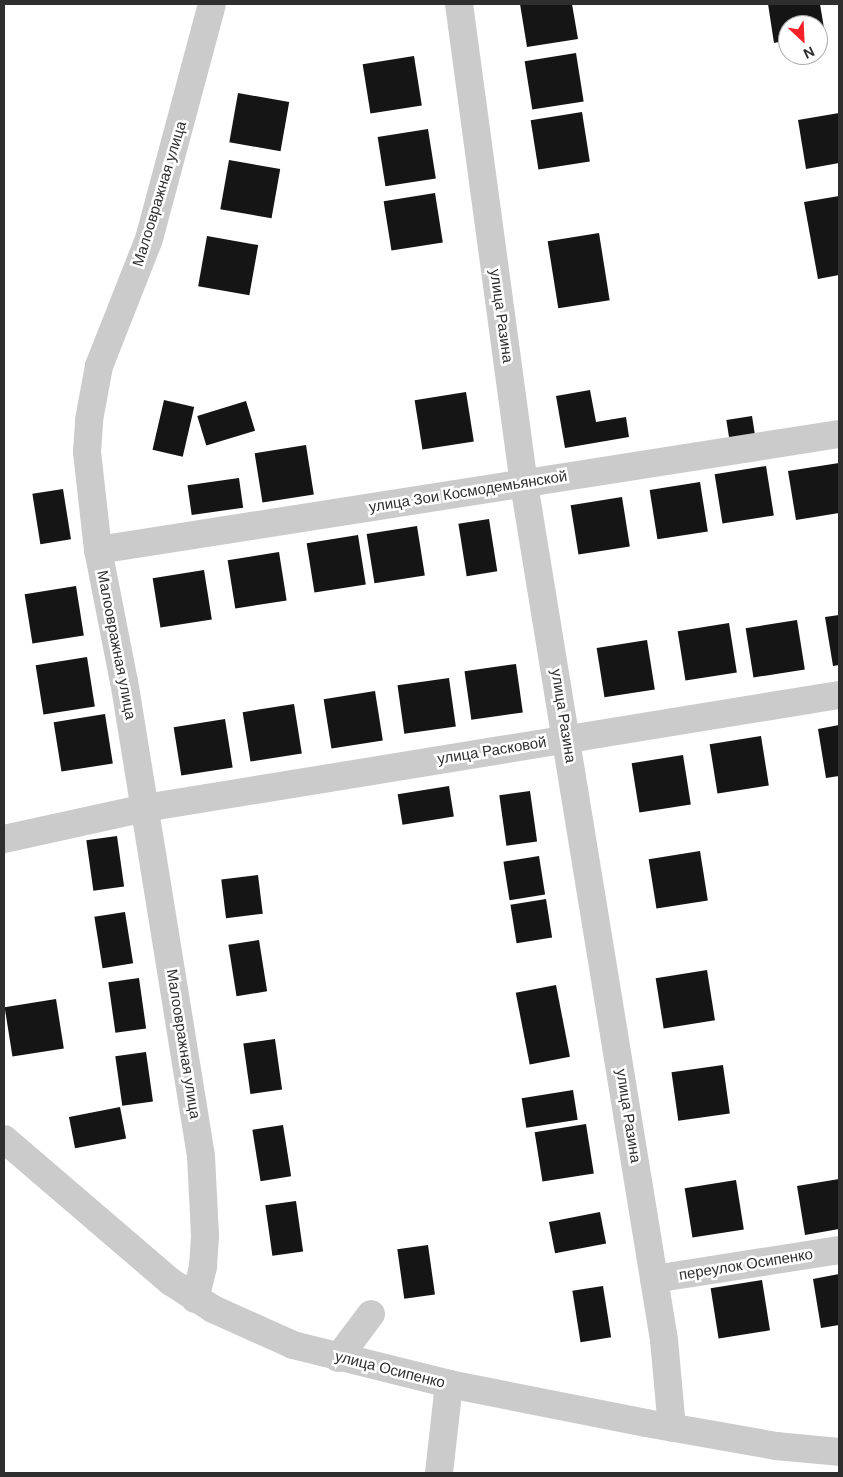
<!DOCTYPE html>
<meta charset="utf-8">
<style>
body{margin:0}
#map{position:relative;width:843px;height:1477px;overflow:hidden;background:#fff;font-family:"DM Sans",sans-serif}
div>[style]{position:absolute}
.building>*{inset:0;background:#151515;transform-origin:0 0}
.minor>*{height:28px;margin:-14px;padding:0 14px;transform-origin:14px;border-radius:14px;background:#cbcbcb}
span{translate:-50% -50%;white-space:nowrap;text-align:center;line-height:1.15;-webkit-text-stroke:5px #fff;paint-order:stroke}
.street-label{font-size:15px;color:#2e2e2e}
.frame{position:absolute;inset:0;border:5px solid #2e2e2e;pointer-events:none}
.north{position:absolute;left:778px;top:15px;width:50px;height:50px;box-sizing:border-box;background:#fff;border:1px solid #ababab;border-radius:50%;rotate:155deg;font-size:14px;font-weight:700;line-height:20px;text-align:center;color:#2e2e2e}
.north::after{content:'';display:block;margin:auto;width:18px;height:22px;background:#f52129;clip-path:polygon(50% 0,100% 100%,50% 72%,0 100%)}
</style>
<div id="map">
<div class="building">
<div style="clip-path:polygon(520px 4px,572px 4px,578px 39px,527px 47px)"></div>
<div style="clip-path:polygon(768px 4px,820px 4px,825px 34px,818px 35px,818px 25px,788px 25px,788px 40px,774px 43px)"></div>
<div style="left:576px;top:53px;width:49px;height:52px;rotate:81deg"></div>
<div style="left:414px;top:56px;width:50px;height:52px;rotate:81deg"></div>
<div style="left:238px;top:93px;width:52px;height:50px;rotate:10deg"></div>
<div style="left:582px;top:112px;width:50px;height:52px;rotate:81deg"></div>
<div style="clip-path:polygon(839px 113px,839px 163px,806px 169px,798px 120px)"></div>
<div style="left:428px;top:129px;width:50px;height:51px;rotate:81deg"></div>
<div style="left:229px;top:160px;width:52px;height:50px;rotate:10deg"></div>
<div style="left:435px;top:193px;width:50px;height:52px;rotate:81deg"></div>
<div style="clip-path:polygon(839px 196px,839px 275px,818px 279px,804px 202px)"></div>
<div style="left:599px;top:233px;width:68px;height:52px;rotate:81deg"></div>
<div style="left:207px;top:236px;width:52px;height:51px;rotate:10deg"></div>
<div style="clip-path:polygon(590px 390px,596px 422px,626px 417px,629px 437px,565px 448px,556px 396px)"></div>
<div style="left:466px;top:392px;width:50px;height:52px;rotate:81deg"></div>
<div style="left:164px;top:400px;width:31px;height:51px;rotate:13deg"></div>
<div style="left:246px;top:401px;width:31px;height:51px;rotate:73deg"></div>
<div style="left:752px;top:416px;width:18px;height:26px;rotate:81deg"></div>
<div style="left:306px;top:445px;width:50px;height:52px;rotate:81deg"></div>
<div style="clip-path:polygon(839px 463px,839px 513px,796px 520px,788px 471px)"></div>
<div style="left:766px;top:466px;width:50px;height:52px;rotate:81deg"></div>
<div style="left:239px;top:478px;width:30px;height:52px;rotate:82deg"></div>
<div style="left:700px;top:482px;width:50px;height:51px;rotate:81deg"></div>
<div style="left:63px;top:489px;width:51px;height:31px;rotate:81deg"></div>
<div style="left:622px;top:497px;width:50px;height:52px;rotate:81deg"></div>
<div style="left:489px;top:519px;width:53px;height:31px;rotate:81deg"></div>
<div style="left:417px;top:526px;width:50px;height:51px;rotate:81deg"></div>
<div style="left:358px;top:535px;width:50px;height:52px;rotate:81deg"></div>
<div style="left:279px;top:552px;width:49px;height:52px;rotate:81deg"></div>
<div style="left:204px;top:570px;width:50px;height:52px;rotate:81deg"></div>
<div style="left:76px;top:586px;width:50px;height:52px;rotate:81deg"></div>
<div style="clip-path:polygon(839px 615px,839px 665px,833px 666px,825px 617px)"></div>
<div style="left:797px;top:620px;width:50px;height:52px;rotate:81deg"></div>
<div style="left:729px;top:623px;width:50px;height:52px;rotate:81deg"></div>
<div style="left:647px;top:640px;width:50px;height:51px;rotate:81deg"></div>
<div style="left:87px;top:657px;width:50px;height:52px;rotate:81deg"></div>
<div style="left:516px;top:664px;width:49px;height:52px;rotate:82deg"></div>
<div style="left:449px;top:678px;width:49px;height:52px;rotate:82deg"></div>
<div style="left:375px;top:691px;width:50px;height:52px;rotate:81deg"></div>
<div style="left:294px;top:704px;width:50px;height:52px;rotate:81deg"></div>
<div style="left:105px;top:714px;width:50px;height:52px;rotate:81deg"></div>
<div style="left:225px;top:719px;width:49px;height:52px;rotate:81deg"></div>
<div style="clip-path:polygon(839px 725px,839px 776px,826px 778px,818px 729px)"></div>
<div style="left:761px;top:736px;width:50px;height:52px;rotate:81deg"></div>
<div style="left:683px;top:755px;width:50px;height:52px;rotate:81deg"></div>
<div style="left:449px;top:786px;width:31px;height:52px;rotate:81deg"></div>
<div style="left:530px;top:791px;width:51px;height:31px;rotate:82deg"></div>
<div style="left:117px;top:836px;width:51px;height:31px;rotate:82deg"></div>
<div style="left:700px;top:851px;width:50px;height:52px;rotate:81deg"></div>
<div style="left:539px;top:856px;width:39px;height:36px;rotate:81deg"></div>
<div style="left:258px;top:875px;width:39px;height:37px;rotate:83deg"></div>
<div style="left:546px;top:899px;width:39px;height:36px;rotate:81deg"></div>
<div style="left:125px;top:912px;width:52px;height:31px;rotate:81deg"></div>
<div style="left:259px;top:940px;width:52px;height:31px;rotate:81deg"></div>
<div style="left:707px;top:970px;width:51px;height:52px;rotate:81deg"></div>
<div style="left:139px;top:978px;width:51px;height:31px;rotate:82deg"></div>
<div style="left:556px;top:985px;width:73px;height:41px;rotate:79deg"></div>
<div style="left:56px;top:999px;width:50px;height:52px;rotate:81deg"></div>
<div style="left:275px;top:1039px;width:51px;height:32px;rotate:82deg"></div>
<div style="left:146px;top:1052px;width:50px;height:31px;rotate:82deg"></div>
<div style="left:723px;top:1065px;width:49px;height:52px;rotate:82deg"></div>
<div style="left:573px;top:1090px;width:30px;height:52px;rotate:81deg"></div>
<div style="left:120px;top:1107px;width:32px;height:52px;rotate:79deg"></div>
<div style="left:586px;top:1124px;width:50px;height:52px;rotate:81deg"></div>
<div style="left:283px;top:1125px;width:52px;height:31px;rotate:81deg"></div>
<div style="clip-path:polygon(839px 1179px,839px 1229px,805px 1235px,797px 1186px)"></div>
<div style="left:736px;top:1180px;width:50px;height:52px;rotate:81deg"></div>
<div style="left:296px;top:1201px;width:51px;height:31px;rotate:82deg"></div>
<div style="left:600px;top:1212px;width:32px;height:52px;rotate:79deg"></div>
<div style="left:428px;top:1245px;width:50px;height:31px;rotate:82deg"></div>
<div style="clip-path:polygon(839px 1274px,839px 1325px,821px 1328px,813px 1279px)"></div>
<div style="left:762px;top:1280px;width:51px;height:52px;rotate:81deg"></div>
<div style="left:603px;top:1286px;width:52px;height:31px;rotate:81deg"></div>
</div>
<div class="minor">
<div style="left:459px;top:4px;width:484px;rotate:82.3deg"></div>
<div style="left:524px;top:484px;width:867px;rotate:80.71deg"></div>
<div style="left:664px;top:1340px;width:88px;rotate:84.8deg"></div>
<div style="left:98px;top:550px;width:750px;rotate:-8.9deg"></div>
<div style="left:4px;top:839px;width:144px;rotate:-12.4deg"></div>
<div style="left:145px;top:808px;width:703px;rotate:-9.25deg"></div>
<div style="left:4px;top:1139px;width:220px;rotate:40.6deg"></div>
<div style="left:171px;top:1282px;width:50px;rotate:32.7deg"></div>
<div style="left:213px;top:1309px;width:88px;rotate:24.2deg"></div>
<div style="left:293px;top:1345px;width:161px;rotate:14deg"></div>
<div style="left:449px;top:1384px;width:201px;rotate:11.2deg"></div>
<div style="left:646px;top:1423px;width:132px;rotate:10deg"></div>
<div style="left:776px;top:1446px;width:63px;rotate:5.4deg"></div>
<div style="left:654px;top:1279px;width:187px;rotate:-8.9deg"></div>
<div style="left:195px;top:1299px;width:34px;rotate:-76deg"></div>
<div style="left:203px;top:1266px;width:31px;rotate:-86deg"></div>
<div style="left:205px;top:1235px;width:79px;rotate:-92.9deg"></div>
<div style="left:201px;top:1156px;width:480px;rotate:-99.2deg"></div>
<div style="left:124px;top:682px;width:135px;rotate:-101.1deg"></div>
<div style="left:98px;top:550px;width:99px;rotate:-96.4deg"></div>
<div style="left:87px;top:452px;width:32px;rotate:-86deg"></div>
<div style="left:89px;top:420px;width:55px;rotate:-79.5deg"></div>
<div style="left:99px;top:366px;width:136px;rotate:-68.5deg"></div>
<div style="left:149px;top:239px;width:243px;rotate:-75deg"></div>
<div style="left:338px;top:1358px;width:55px;rotate:-53.1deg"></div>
<div style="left:439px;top:1473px;width:90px;rotate:-83.6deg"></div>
</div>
<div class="street-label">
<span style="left:160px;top:194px;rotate:-73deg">Малоовражная улица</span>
<span style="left:501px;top:316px;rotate:82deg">улица Разина</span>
<span style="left:468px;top:492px;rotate:-9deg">улица Зои Космодемьянской</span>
<span style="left:116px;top:645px;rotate:79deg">Малоовражная улица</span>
<span style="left:563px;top:716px;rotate:81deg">улица Разина</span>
<span style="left:492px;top:751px;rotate:-9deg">улица Расковой</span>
<span style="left:183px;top:1044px;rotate:81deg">Малоовражная улица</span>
<span style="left:628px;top:1116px;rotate:81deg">улица Разина</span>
<span style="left:746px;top:1265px;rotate:-9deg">переулок Осипенко</span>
<span style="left:390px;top:1370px;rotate:14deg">улица Осипенко</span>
</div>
<div class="frame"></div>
<div class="north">N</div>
</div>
